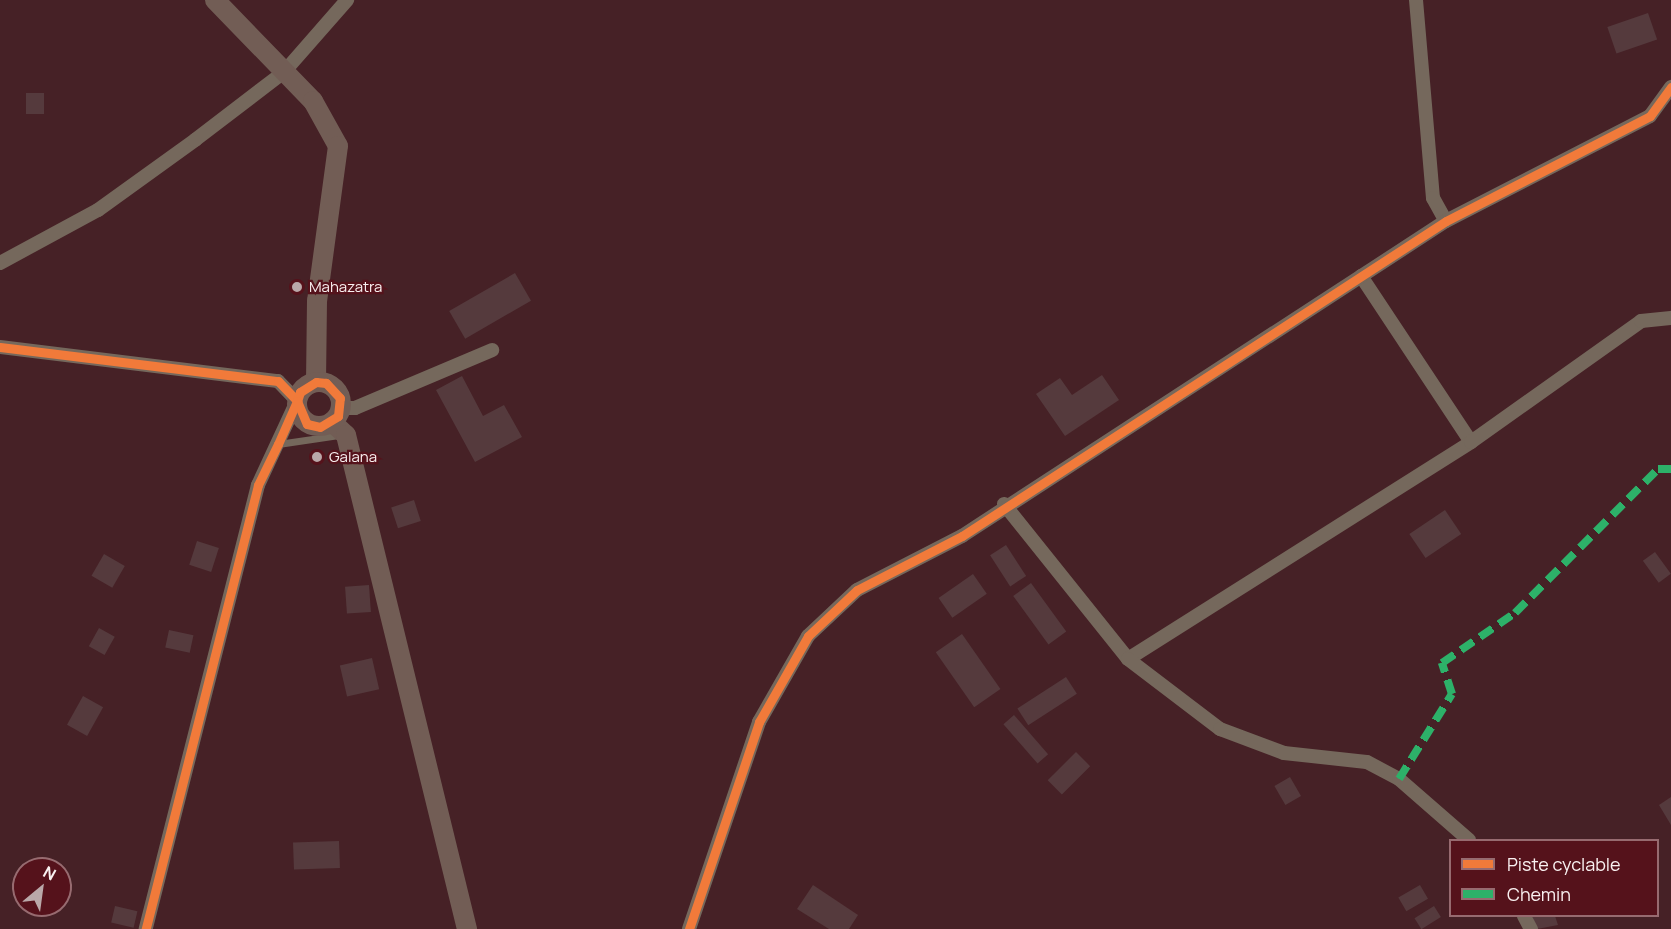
<!DOCTYPE html>
<style>
body{margin:0}
#map{position:relative;width:1671px;height:929px;overflow:hidden;background:#462126;font-family:Manrope,sans-serif}
div>[style]{position:absolute}
.building>*{inset:0;background:#553a3d;transform-origin:0 0}
.lane>*{height:7px;margin:-3.5px;padding:0 3.5px;transform-origin:3.5px;border-radius:3.5px;background:#75685c}
.street>*{height:14px;margin:-7px;padding:0 7px;transform-origin:7px;border-radius:7px;background:#75685c}
.secondary>*{height:20px;margin:-10px;padding:0 10px;transform-origin:10px;border-radius:10px;background:#725d55}
.secondary>.ring{margin:-10px;padding:0;box-sizing:content-box;background:none;border:20px solid #725d55;border-radius:50%}
.quiet>*{height:8px;margin-top:-4px;transform-origin:0;background:repeating-linear-gradient(90deg,#2db169 0 15px,transparent 0 23px)}
.cycleway>*{height:9px;margin:-4.5px;padding:0 4.5px;transform-origin:4.5px;border-radius:4.5px;background:#f17a3a}
.dots>*{width:16px;height:16px;translate:-50% -50%;box-sizing:border-box;border:3px solid #55121b;border-radius:50%}
span{translate:-50% -50%;white-space:nowrap;text-align:center;line-height:1.15;-webkit-text-stroke:4.5px #55121b;paint-order:stroke}
.poi-label{font-size:15px;color:#f9f0f0}
.left{translate:0 -50%;text-align:left}
.legend{position:absolute;left:1449px;top:839px;width:210px;height:78px;box-sizing:border-box;background:#55121b;border:2px solid #976b70;margin:0;padding:8px 10px;list-style:none;font-size:18px;color:#f9f0f0}
.legend li{display:flex;align-items:center;gap:12px;height:30px}
.legend b{width:30px;border:2px solid #976b70}
.north{position:absolute;left:12px;top:857px;width:60px;height:60px;box-sizing:border-box;background:#55121b;border:2px solid #976b70;border-radius:50%;rotate:29deg;font-size:16px;font-weight:700;line-height:24px;text-align:center;color:#f9f0f0}
.north::after{content:'';display:block;margin:auto;width:21px;height:27px;background:#baa8a9;clip-path:polygon(50% 0,100% 100%,50% 72%,0 100%)}
</style>
<div id="map">
<div class="building">
<div style="left:1648px;top:13px;width:28px;height:43px;rotate:71deg"></div>
<div style="left:44px;top:93px;width:21px;height:18px;rotate:90deg"></div>
<div style="left:515px;top:273px;width:32px;height:76px;rotate:60deg"></div>
<div style="clip-path:polygon(1102px 375px,1119px 400px,1065px 436px,1036px 394px,1060px 378px,1072px 395px)"></div>
<div style="clip-path:polygon(462px 376px,483px 416px,504px 405px,522px 437px,475px 462px,436px 390px)"></div>
<div style="left:414px;top:500px;width:22px;height:24px;rotate:72deg"></div>
<div style="left:1445px;top:510px;width:29px;height:43px;rotate:56deg"></div>
<div style="left:197px;top:541px;width:23px;height:25px;rotate:18deg"></div>
<div style="left:1006px;top:545px;width:37px;height:19px;rotate:57deg"></div>
<div style="left:1655px;top:552px;width:27px;height:15px;rotate:54deg"></div>
<div style="left:104px;top:554px;width:24px;height:25px;rotate:30deg"></div>
<div style="left:973px;top:574px;width:24px;height:42px;rotate:55deg"></div>
<div style="left:1031px;top:583px;width:60px;height:22px;rotate:54deg"></div>
<div style="left:369px;top:585px;width:27px;height:24px;rotate:86deg"></div>
<div style="left:99px;top:628px;width:18px;height:21px;rotate:29deg"></div>
<div style="left:169px;top:630px;width:25px;height:18px;rotate:12deg"></div>
<div style="left:962px;top:634px;width:67px;height:32px;rotate:55deg"></div>
<div style="left:372px;top:658px;width:32px;height:33px;rotate:77deg"></div>
<div style="left:1066px;top:677px;width:20px;height:58px;rotate:57deg"></div>
<div style="left:83px;top:696px;width:23px;height:33px;rotate:29deg"></div>
<div style="left:1014px;top:715px;width:52px;height:14px;rotate:49deg"></div>
<div style="left:1076px;top:752px;width:20px;height:40px;rotate:45deg"></div>
<div style="left:1290px;top:777px;width:22px;height:18px;rotate:60deg"></div>
<div style="clip-path:polygon(1671px 797px,1671px 825px,1659px 805px)"></div>
<div style="left:339px;top:841px;width:27px;height:46px;rotate:88deg"></div>
<div style="clip-path:polygon(813px 885px,858px 915px,849px 929px,829px 929px,797px 909px)"></div>
<div style="left:1420px;top:885px;width:16px;height:25px;rotate:60deg"></div>
<div style="left:115px;top:906px;width:23px;height:17px;rotate:13deg"></div>
<div style="left:1434px;top:906px;width:13px;height:23px;rotate:58deg"></div>
<div style="clip-path:polygon(1532px 916px,1555px 916px,1558px 925px,1537px 929px)"></div>
</div>
<div class="lane">
<div style="left:278px;top:444px;width:63px;rotate:-8.3deg"></div>
</div>
<div class="street">
<div style="left:1416px;top:0;width:199px;rotate:85.1deg"></div>
<div style="left:1433px;top:198px;width:26px;rotate:61deg"></div>
<div style="left:0;top:263px;width:111px;rotate:-28.4deg"></div>
<div style="left:98px;top:210px;width:120px;rotate:-35.8deg"></div>
<div style="left:195px;top:140px;width:112px;rotate:-37.4deg"></div>
<div style="left:284px;top:72px;width:96px;rotate:-48.8deg"></div>
<div style="left:1361px;top:276px;width:199px;rotate:56.5deg"></div>
<div style="left:0;top:347px;width:280px;rotate:7deg"></div>
<div style="left:278px;top:381px;width:28px;rotate:46deg"></div>
<div style="left:297px;top:401px;width:93px;rotate:114.9deg"></div>
<div style="left:258px;top:485px;width:458px;rotate:104.2deg"></div>
<div style="left:341px;top:408px;width:14px"></div>
<div style="left:355px;top:408px;width:149px;rotate:-22.9deg"></div>
<div style="left:1004px;top:504px;width:198px;rotate:51.3deg"></div>
<div style="left:1128px;top:659px;width:406px;rotate:-32.3deg"></div>
<div style="left:1471px;top:442px;width:209px;rotate:-35.4deg"></div>
<div style="left:1641px;top:321px;width:30px;rotate:-6deg"></div>
<div style="left:1128px;top:659px;width:116px;rotate:37.3deg"></div>
<div style="left:1220px;top:729px;width:68px;rotate:20.6deg"></div>
<div style="left:1284px;top:753px;width:83px;rotate:6.2deg"></div>
<div style="left:1367px;top:762px;width:36px;rotate:28deg"></div>
<div style="left:1399px;top:779px;width:93px;rotate:41.1deg"></div>
<div style="left:1524px;top:916px;width:15px;rotate:62deg"></div>
<div style="left:689px;top:929px;width:219px;rotate:-71.3deg"></div>
<div style="left:759px;top:722px;width:99px;rotate:-60.3deg"></div>
<div style="left:808px;top:636px;width:67px;rotate:-43.2deg"></div>
<div style="left:857px;top:590px;width:118px;rotate:-27.2deg"></div>
<div style="left:962px;top:536px;width:577px;rotate:-33.06deg"></div>
<div style="left:1446px;top:221px;width:229px;rotate:-27.2deg"></div>
<div style="left:1650px;top:116px;width:36px;rotate:-54deg"></div>
</div>
<div class="secondary">
<div style="left:215px;top:0;width:141px;rotate:45.9deg"></div>
<div style="left:313px;top:101px;width:51px;rotate:60.9deg"></div>
<div style="left:338px;top:146px;width:156px;rotate:97.7deg"></div>
<div style="left:317px;top:301px;width:81px;rotate:90.7deg"></div>
<div class="ring" style="left:297px;top:382px;width:24px;height:24px"></div>
<div style="left:332px;top:422px;width:19px;rotate:43deg"></div>
<div style="left:346px;top:435px;width:509px;rotate:76.24deg"></div>
</div>
<div class="quiet">
<div style="left:1399px;top:779px;width:100px;rotate:-58.1deg"></div>
<div style="left:1452px;top:694px;width:33px;rotate:-108deg"></div>
<div style="left:1442px;top:663px;width:88px;rotate:-34.4deg"></div>
<div style="left:1515px;top:613px;width:203px;rotate:-45.2deg"></div>
<div style="left:1658px;top:469px;width:13px"></div>
</div>
<div class="cycleway">
<div style="left:0;top:347px;width:280px;rotate:7deg"></div>
<div style="left:278px;top:381px;width:28px;rotate:46deg"></div>
<div style="left:297px;top:401px;width:25px;rotate:67deg"></div>
<div style="left:307px;top:424px;width:13px;rotate:13deg"></div>
<div style="left:320px;top:427px;width:21px;rotate:-31deg"></div>
<div style="left:338px;top:416px;width:18px;rotate:-84deg"></div>
<div style="left:340px;top:398px;width:21px;rotate:-133deg"></div>
<div style="left:326px;top:383px;width:10px;rotate:-174deg"></div>
<div style="left:316px;top:382px;width:19px;rotate:148deg"></div>
<div style="left:300px;top:392px;width:9px;rotate:108deg"></div>
<div style="left:297px;top:401px;width:47px;rotate:113.8deg"></div>
<div style="left:278px;top:444px;width:46px;rotate:116deg"></div>
<div style="left:258px;top:485px;width:458px;rotate:104.2deg"></div>
<div style="left:689px;top:929px;width:219px;rotate:-71.3deg"></div>
<div style="left:759px;top:722px;width:99px;rotate:-60.3deg"></div>
<div style="left:808px;top:636px;width:67px;rotate:-43.2deg"></div>
<div style="left:857px;top:590px;width:118px;rotate:-27.2deg"></div>
<div style="left:962px;top:536px;width:577px;rotate:-33.06deg"></div>
<div style="left:1446px;top:221px;width:229px;rotate:-27.2deg"></div>
<div style="left:1650px;top:116px;width:36px;rotate:-54deg"></div>
</div>
<div class="dots">
<div style="left:297px;top:287px;background:#baa8a9"></div>
<div style="left:317px;top:457px;background:#baa8a9"></div>
</div>
<div class="poi-label">
<span class="left" style="left:309px;top:287px">Mahazatra</span>
<span class="left" style="left:329px;top:457px">Galana</span>
</div>
<ul class="legend">
<li><b style="height:8px;background:#f17a3a"></b>Piste cyclable</li>
<li><b style="height:8px;background:#2db169"></b>Chemin</li>
</ul>
<div class="north">N</div>
</div>
